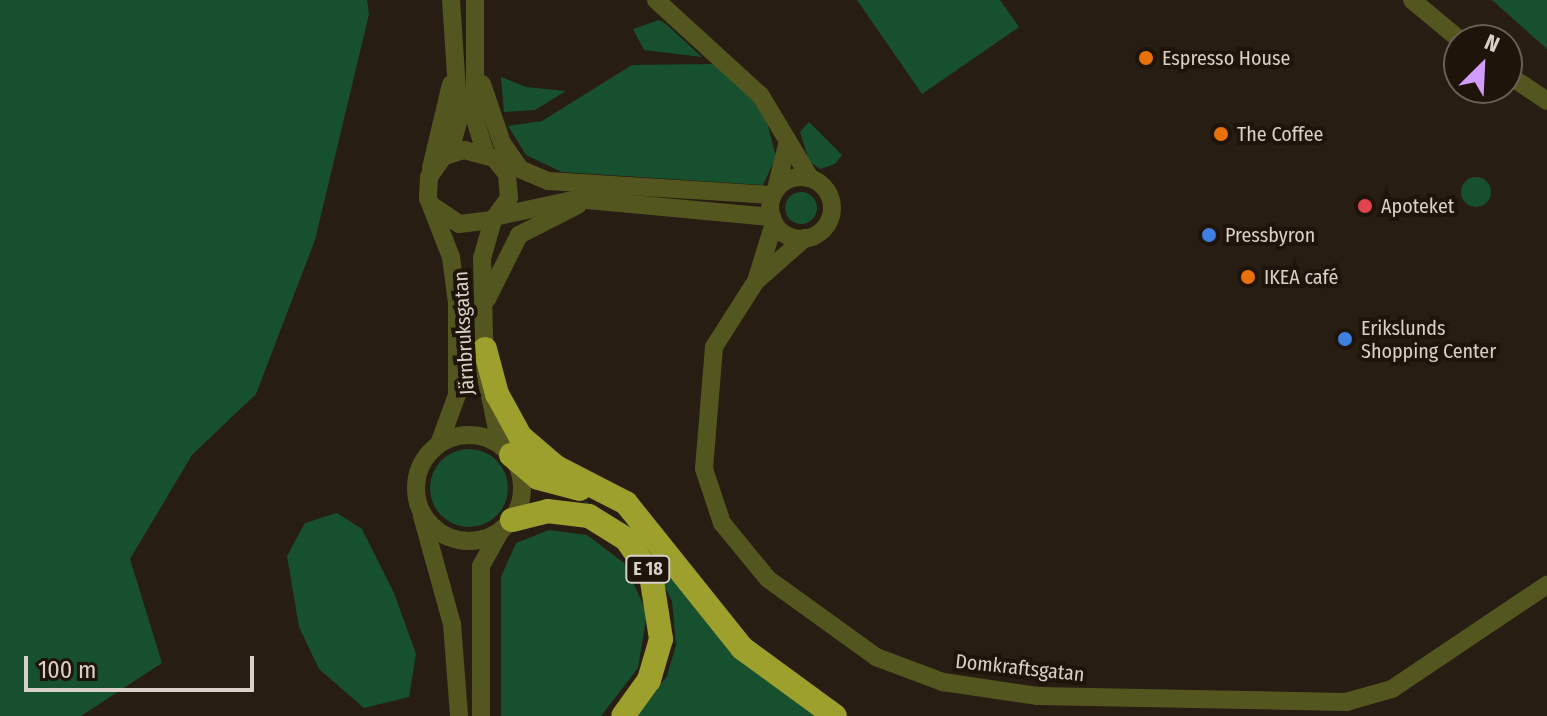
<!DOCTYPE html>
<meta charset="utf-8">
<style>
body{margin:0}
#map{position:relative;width:1547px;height:716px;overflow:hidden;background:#281d12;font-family:"Fira Sans Condensed",sans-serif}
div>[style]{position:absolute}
.green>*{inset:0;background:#17502f}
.round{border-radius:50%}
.minor>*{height:18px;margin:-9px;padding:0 9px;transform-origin:9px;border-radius:9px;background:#545620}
.minor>.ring{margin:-9px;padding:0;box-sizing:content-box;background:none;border:18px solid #545620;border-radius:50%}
.highway>*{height:24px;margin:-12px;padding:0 12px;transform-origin:12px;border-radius:12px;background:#9da02d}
.dots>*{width:22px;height:22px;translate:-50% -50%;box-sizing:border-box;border:4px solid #1e1409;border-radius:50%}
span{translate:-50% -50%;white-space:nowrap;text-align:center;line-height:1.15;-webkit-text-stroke:8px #1e1409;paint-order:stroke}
.shield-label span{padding:2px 6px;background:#1e1409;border:2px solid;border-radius:6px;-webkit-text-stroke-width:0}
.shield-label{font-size:18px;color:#d8d0c9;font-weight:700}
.poi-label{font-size:20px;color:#d8d0c9}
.left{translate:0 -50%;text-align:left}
.street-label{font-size:20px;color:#d8d0c9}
.north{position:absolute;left:1443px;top:24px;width:80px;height:80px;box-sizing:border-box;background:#1e1409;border:2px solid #685f56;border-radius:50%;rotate:24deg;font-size:22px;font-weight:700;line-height:32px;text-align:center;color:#d8d0c9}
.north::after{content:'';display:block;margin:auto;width:28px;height:36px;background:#d29cfd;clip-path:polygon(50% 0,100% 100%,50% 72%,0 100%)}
.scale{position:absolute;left:24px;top:656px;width:230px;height:36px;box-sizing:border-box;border:4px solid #d8d0c9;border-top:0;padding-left:10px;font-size:24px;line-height:28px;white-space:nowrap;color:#d8d0c9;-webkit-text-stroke:6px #1e1409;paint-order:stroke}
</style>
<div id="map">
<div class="green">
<div style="clip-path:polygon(0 0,367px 0,369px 14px,315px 240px,256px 394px,192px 455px,130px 559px,162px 663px,81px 716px,0 716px)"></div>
<div style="clip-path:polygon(857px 0,1000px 0,1019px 27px,922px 94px)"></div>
<div style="clip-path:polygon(1492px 0,1547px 0,1547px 49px)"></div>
<div style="clip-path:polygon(659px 20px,666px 24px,702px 57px,644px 50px,633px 29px)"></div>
<div style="clip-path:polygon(714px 64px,757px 103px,767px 122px,776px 157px,763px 185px,562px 172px,526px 155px,508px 126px,542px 121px,632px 65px)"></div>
<div style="clip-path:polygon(501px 77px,526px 87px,566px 91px,535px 110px,504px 112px)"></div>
<div style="clip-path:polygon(809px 122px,842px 155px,835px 164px,820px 169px,809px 161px,800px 132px)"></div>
<div class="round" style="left:1461px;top:177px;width:30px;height:30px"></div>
<div class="round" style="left:785px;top:192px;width:32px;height:32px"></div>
<div class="round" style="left:430px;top:449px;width:78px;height:78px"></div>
<div style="clip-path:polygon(579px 498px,638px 531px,733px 653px,815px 716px,637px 716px,667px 676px,676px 645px,672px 601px,643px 545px)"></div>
<div style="clip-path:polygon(337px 513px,362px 529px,394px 593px,416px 654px,409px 697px,364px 708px,319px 669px,299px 627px,287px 556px,305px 523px)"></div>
<div style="clip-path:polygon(549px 530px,587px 535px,624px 563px,647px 613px,638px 668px,601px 716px,501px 716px,501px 577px,516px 543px)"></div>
</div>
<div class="minor">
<div style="left:475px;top:0;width:119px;rotate:90deg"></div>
<div style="left:475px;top:119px;width:37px;rotate:73deg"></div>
<div style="left:656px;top:0;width:142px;rotate:42.4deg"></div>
<div style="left:761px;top:96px;width:96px;rotate:59.1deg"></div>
<div style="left:1412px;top:0;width:62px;rotate:39.8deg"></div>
<div style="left:1507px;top:74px;width:48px;rotate:34deg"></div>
<div style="left:482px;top:84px;width:62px;rotate:71.3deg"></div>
<div style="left:502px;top:143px;width:32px;rotate:55deg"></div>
<div style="left:449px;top:154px;width:35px;rotate:-74deg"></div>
<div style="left:459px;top:120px;width:120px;rotate:-93.8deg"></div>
<div style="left:501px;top:161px;width:51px;rotate:23.1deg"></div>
<div style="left:548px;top:181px;width:225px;rotate:3.6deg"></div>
<div style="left:431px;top:168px;width:86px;rotate:-76.6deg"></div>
<div class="ring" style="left:770px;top:177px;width:44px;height:44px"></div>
<div style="left:776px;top:189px;width:49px;rotate:-76deg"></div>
<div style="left:431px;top:205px;width:34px;rotate:34deg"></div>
<div style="left:459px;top:224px;width:34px;rotate:-7deg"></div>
<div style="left:493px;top:220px;width:27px;rotate:-54deg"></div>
<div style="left:509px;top:198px;width:24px;rotate:-95deg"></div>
<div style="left:507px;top:174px;width:21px;rotate:-129deg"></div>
<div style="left:494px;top:158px;width:31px;rotate:-165deg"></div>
<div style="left:464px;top:150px;width:22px;rotate:162deg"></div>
<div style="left:443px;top:157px;width:24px;rotate:125deg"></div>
<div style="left:429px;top:177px;width:21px;rotate:93deg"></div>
<div style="left:428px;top:198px;width:63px;rotate:68.7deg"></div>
<div style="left:451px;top:257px;width:46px;rotate:82.6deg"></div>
<div style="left:457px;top:303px;width:92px;rotate:90deg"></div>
<div style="left:457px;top:395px;width:52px;rotate:110.2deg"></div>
<div style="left:499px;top:216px;width:80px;rotate:-12.3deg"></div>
<div style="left:577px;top:199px;width:196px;rotate:5.3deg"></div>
<div style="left:493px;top:220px;width:40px;rotate:106deg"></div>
<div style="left:482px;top:258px;width:114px;rotate:88.5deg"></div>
<div style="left:485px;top:372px;width:74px;rotate:78.2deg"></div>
<div style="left:805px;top:238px;width:65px;rotate:138.7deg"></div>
<div style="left:756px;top:281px;width:78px;rotate:122.5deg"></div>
<div style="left:714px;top:347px;width:122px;rotate:94.7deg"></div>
<div style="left:704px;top:469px;width:57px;rotate:71.6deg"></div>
<div style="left:722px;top:523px;width:72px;rotate:50.6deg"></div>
<div style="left:768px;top:579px;width:133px;rotate:35.8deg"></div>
<div style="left:876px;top:657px;width:72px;rotate:20.5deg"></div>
<div style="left:943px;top:682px;width:96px;rotate:8.4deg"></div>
<div style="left:1038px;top:696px;width:308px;rotate:1.1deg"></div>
<div style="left:1346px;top:702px;width:48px;rotate:-15.8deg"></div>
<div style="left:1392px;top:689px;width:187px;rotate:-33.9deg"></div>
<div style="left:757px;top:278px;width:58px;rotate:-72.8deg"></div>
<div style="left:487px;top:299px;width:72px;rotate:-63.4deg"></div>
<div style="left:519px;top:235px;width:66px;rotate:-27deg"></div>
<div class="ring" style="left:416px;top:435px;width:88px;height:88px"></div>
<div style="left:422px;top:516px;width:112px;rotate:74.5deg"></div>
<div style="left:452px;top:624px;width:92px;rotate:85.6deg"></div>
<div style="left:481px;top:716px;width:150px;rotate:-90deg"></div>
<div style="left:481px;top:566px;width:39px;rotate:-61deg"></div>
</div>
<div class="highway">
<div style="left:485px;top:349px;width:47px;rotate:75.1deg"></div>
<div style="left:497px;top:394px;width:48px;rotate:61.3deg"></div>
<div style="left:520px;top:436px;width:48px;rotate:40.7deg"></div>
<div style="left:556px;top:467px;width:79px;rotate:27.2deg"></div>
<div style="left:626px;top:503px;width:186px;rotate:51.3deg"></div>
<div style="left:742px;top:648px;width:115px;rotate:36.2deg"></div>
<div style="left:511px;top:455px;width:35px;rotate:40deg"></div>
<div style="left:538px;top:478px;width:43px;rotate:14.7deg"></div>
<div style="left:512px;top:520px;width:36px;rotate:-14deg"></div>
<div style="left:547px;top:511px;width:42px;rotate:6.8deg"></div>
<div style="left:589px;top:516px;width:44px;rotate:31.9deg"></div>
<div style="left:626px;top:539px;width:44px;rotate:55.2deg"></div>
<div style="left:651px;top:575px;width:65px;rotate:81.1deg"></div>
<div style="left:661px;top:639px;width:43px;rotate:106.3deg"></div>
<div style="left:649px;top:680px;width:44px;rotate:125.8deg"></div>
</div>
<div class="dots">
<div style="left:1146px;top:58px;background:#e8710a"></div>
<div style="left:1221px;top:134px;background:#e8710a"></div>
<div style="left:1365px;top:206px;background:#e0444e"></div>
<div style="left:1209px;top:235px;background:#3f7fe0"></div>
<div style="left:1248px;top:277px;background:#e8710a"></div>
<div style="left:1345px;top:339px;background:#3f7fe0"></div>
</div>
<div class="shield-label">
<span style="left:648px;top:569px">E 18</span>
</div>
<div class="poi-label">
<span class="left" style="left:1162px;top:58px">Espresso House</span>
<span class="left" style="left:1237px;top:134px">The Coffee</span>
<span class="left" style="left:1381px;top:206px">Apoteket</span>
<span class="left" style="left:1225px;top:235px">Pressbyron</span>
<span class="left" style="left:1264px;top:277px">IKEA café</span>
<span class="left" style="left:1361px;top:340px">Erikslunds<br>Shopping Center</span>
</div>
<div class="street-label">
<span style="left:464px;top:333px;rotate:-93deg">Järnbruksgatan</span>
<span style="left:1020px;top:668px;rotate:6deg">Domkraftsgatan</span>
</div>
<div class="north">N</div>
<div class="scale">100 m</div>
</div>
